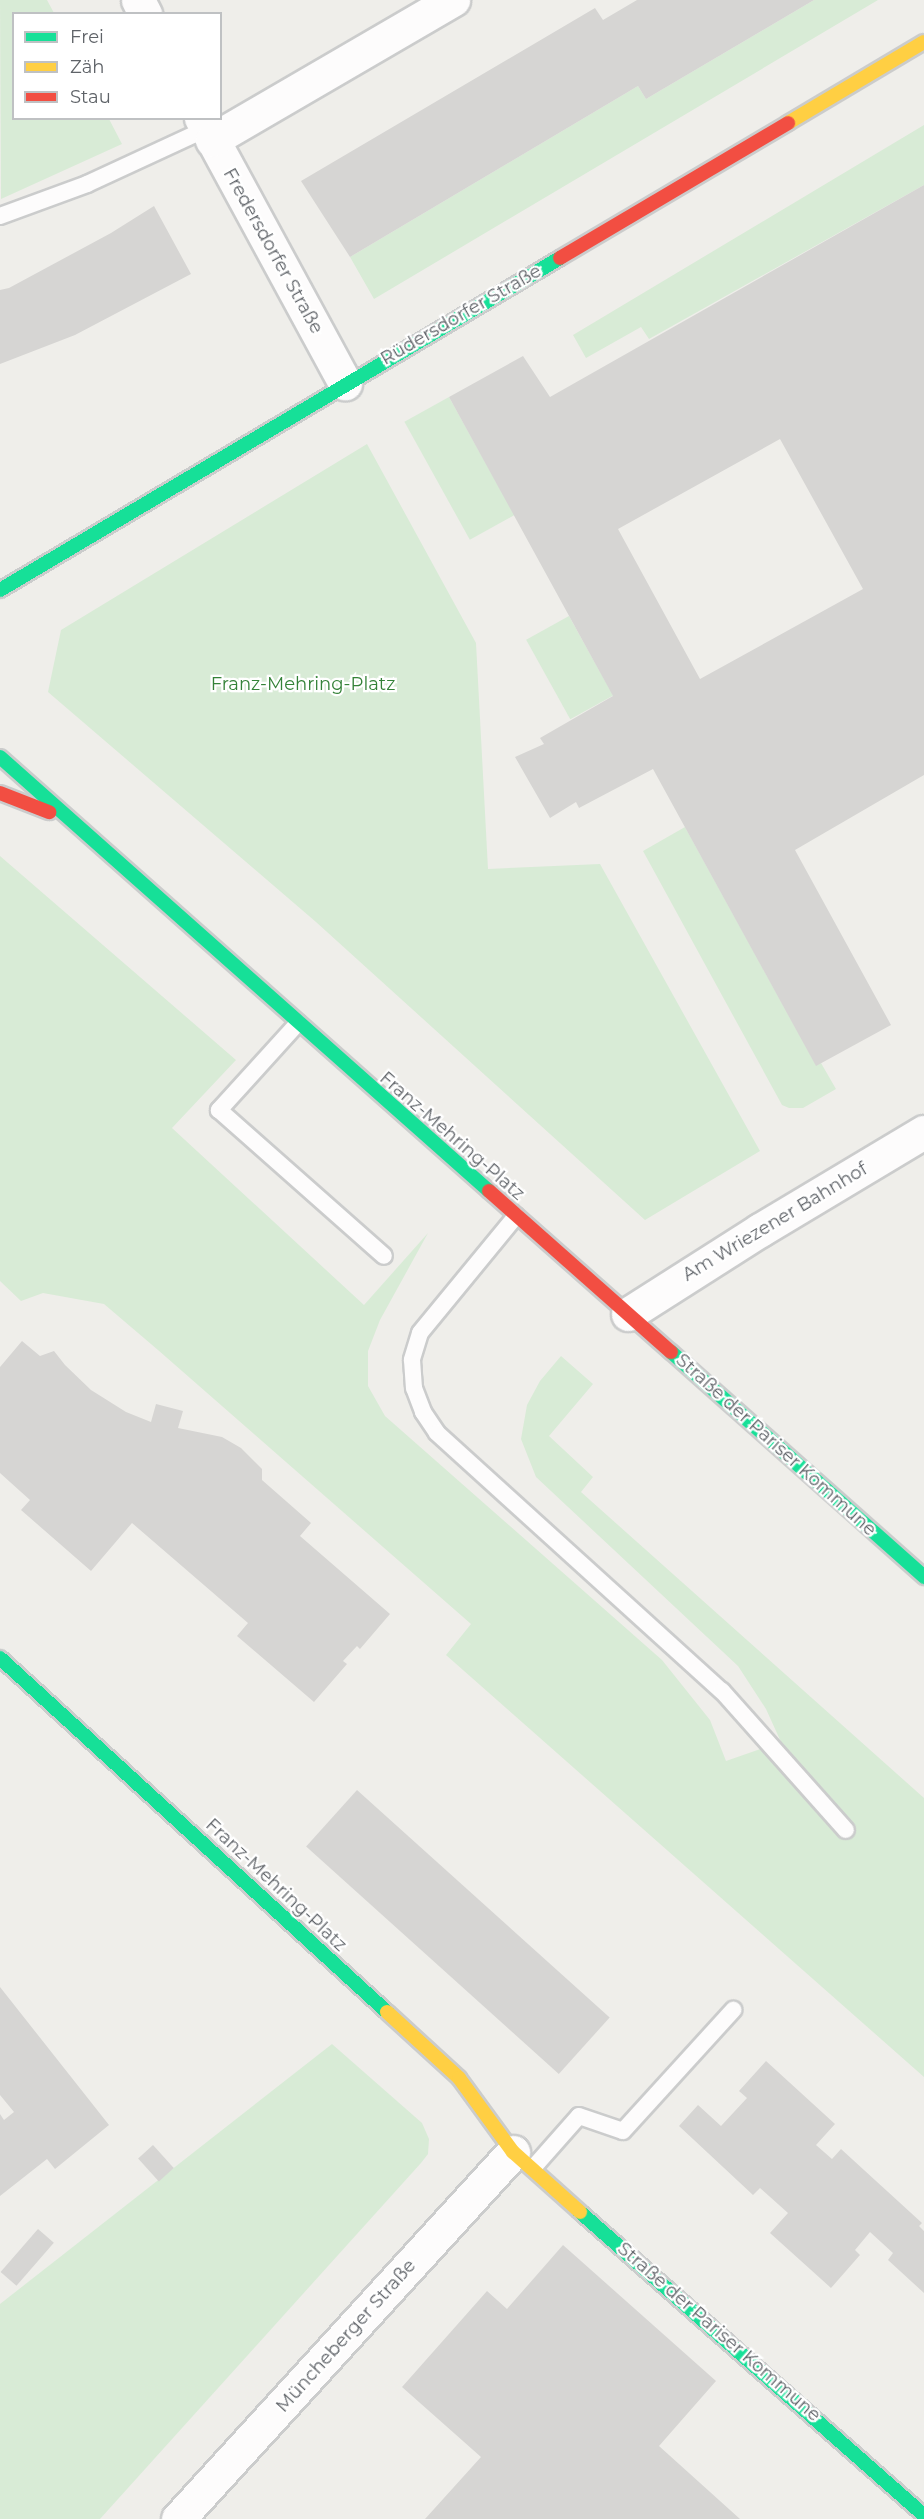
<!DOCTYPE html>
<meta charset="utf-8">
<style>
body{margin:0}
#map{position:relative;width:924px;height:2519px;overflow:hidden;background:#efeeea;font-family:Montserrat,sans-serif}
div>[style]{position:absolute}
.green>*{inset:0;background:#d8ebd6;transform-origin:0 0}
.building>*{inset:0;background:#d6d5d3;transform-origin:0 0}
.roads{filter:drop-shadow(2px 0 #cbcccc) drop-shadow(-2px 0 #cbcccc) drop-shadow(0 2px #cbcccc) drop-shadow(0 -2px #cbcccc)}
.lane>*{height:16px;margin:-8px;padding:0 8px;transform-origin:8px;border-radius:8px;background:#fdfcfc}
.street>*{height:33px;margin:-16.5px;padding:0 16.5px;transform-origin:16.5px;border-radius:16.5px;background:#fdfcfc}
.fast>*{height:14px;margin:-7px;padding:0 7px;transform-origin:7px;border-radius:7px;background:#16e098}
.slow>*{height:14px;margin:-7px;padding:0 7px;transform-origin:7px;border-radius:7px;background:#ffcf43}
.jam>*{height:14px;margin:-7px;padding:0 7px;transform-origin:7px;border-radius:7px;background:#f24e42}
span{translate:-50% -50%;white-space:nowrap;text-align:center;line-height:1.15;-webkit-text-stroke:4.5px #fff;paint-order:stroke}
.street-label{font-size:18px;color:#5f6368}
.park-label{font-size:18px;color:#348238}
.legend{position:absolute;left:12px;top:12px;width:210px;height:108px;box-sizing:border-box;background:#fff;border:2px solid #bfc1c3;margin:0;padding:8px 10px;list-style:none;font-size:18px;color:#5f6368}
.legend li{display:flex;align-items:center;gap:12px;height:30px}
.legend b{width:30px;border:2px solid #bfc1c3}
</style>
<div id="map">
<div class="green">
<div style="clip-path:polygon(0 0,47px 0,54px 13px,14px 14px,14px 118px,109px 119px,122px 144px,1px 199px)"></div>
<div style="clip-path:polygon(814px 0,878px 0,374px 299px,350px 257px,638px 86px,646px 99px)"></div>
<div style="clip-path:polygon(924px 125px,924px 185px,649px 339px,641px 327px,586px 358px,573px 335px)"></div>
<div style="left:449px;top:397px;width:135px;height:51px;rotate:61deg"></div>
<div style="clip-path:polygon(367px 444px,476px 643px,488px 869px,600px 864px,760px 1151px,645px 1220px,316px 922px,48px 692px,61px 630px)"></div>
<div style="left:569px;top:616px;width:91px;height:49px;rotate:61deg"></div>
<div style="clip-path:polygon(685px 827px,816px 1065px,821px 1063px,836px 1089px,803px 1108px,789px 1108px,782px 1105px,643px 851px)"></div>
<div style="clip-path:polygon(0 856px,236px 1060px,172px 1128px,364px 1305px,428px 1233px,380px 1320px,368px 1351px,368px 1386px,385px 1416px,662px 1660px,710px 1720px,726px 1761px,781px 1742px,766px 1709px,738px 1666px,536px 1477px,521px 1439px,527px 1405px,540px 1381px,561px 1356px,593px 1384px,549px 1436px,593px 1477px,581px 1492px,924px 1798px,924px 2077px,446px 1655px,471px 1624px,158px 1350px,104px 1304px,43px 1293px,21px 1301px,0 1281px)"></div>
<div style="clip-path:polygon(332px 2044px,422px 2123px,429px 2139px,428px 2154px,421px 2163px,100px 2519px,0 2519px,0 2304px)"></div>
</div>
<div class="building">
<div style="clip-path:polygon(637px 0,814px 0,646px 99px,638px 86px,350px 257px,301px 181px,595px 8px,603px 20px)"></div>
<div style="clip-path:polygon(evenodd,924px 185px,924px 775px,795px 850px,891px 1025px,816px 1066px,653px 769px,579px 808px,576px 802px,550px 818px,515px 757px,544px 744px,540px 738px,613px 696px,449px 397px,523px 356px,550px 397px,924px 185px,780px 439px,863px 589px,700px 679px,618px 529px,780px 439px)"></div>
<div style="clip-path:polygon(154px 206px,191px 274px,75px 335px,0 364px,0 290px,9px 288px,111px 233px)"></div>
<div style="clip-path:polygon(22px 1341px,40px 1356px,54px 1351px,65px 1365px,91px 1390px,126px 1412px,151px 1422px,156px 1404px,183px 1411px,178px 1428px,222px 1437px,241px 1448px,262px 1469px,262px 1480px,311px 1523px,300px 1536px,390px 1614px,360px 1649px,357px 1646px,343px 1661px,347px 1664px,314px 1702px,237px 1636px,248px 1623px,132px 1523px,91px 1571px,21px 1510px,30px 1500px,0 1473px,0 1367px)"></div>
<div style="left:357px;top:1790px;width:340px;height:76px;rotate:42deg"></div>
<div style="clip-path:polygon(0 1987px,109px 2125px,55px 2169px,47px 2159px,0 2196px,0 2114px,4px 2120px,14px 2112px,0 2095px)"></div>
<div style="clip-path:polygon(766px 2061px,835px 2124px,816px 2145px,832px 2159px,841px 2149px,922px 2223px,919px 2226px,924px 2231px,924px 2293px,888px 2260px,893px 2253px,870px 2232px,855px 2250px,860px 2255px,831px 2288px,770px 2233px,788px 2213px,760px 2188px,753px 2195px,679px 2126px,698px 2105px,721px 2126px,747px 2098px,739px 2091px)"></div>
<div style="left:153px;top:2145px;width:31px;height:20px;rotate:48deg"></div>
<div style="left:38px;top:2229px;width:21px;height:57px;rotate:41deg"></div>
<div style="clip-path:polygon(563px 2245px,716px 2381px,659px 2446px,740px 2519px,425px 2519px,481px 2457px,402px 2387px,487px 2291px,507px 2309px)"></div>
</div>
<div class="roads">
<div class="lane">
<div style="left:0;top:216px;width:93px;rotate:-20.2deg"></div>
<div style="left:87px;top:184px;width:131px;rotate:-24.8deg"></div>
<div style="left:298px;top:1023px;width:118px;rotate:132.2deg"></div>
<div style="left:219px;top:1110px;width:220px;rotate:41.5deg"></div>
<div style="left:516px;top:1216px;width:151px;rotate:129.4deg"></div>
<div style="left:420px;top:1333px;width:28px;rotate:107deg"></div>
<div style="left:412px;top:1360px;width:28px;rotate:86deg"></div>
<div style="left:414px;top:1388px;width:26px;rotate:69deg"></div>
<div style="left:423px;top:1412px;width:25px;rotate:56deg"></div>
<div style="left:437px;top:1433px;width:384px;rotate:42.2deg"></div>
<div style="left:722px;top:1691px;width:186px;rotate:48.3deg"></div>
<div style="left:533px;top:2168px;width:69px;rotate:-48.5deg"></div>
<div style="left:579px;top:2116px;width:46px;rotate:18.8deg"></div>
<div style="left:623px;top:2131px;width:164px;rotate:-47.7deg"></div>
</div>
<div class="street">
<div style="left:138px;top:0;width:16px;rotate:63deg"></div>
<div style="left:201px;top:118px;width:302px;rotate:61.5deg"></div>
<div style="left:212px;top:140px;width:279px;rotate:-30.2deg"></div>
<div style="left:628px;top:1314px;width:156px;rotate:-32.5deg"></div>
<div style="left:760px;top:1230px;width:191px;rotate:-30.9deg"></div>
<div style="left:178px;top:2519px;width:497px;rotate:-47.6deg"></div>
</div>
<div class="fast">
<div style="left:0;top:590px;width:651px;rotate:-30.66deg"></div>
<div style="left:0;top:757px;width:654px;rotate:41.59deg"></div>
<div style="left:671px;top:1352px;width:339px;rotate:41.6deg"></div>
<div style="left:0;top:1658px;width:524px;rotate:42.45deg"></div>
<div style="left:580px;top:2212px;width:458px;rotate:41.4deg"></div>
</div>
<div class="slow">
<div style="left:788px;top:123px;width:158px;rotate:-30.8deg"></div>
<div style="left:387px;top:2012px;width:98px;rotate:42.5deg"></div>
<div style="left:459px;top:2078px;width:92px;rotate:53.9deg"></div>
<div style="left:513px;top:2152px;width:90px;rotate:41.8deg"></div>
</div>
<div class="jam">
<div style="left:560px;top:258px;width:265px;rotate:-30.6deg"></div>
<div style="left:0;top:793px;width:53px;rotate:21.2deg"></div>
<div style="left:489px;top:1191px;width:243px;rotate:41.5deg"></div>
</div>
</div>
<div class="street-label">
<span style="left:273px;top:251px;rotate:61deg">Fredersdorfer Straße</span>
<span style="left:461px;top:315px;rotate:-30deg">Rüdersdorfer Straße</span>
<span style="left:452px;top:1136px;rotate:41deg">Franz-Mehring-Platz</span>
<span style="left:775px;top:1222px;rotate:-31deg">Am Wriezener Bahnhof</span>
<span style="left:776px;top:1445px;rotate:42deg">Straße der Pariser Kommune</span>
<span style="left:276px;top:1885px;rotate:43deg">Franz-Mehring-Platz</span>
<span style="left:719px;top:2332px;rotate:41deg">Straße der Pariser Kommune</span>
<span style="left:346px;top:2336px;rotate:-48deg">Müncheberger Straße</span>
</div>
<div class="park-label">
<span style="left:303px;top:684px">Franz-Mehring-Platz</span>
</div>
<ul class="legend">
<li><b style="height:8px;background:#16e098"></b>Frei</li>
<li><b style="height:8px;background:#ffcf43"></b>Zäh</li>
<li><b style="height:8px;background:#f24e42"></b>Stau</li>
</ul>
</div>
